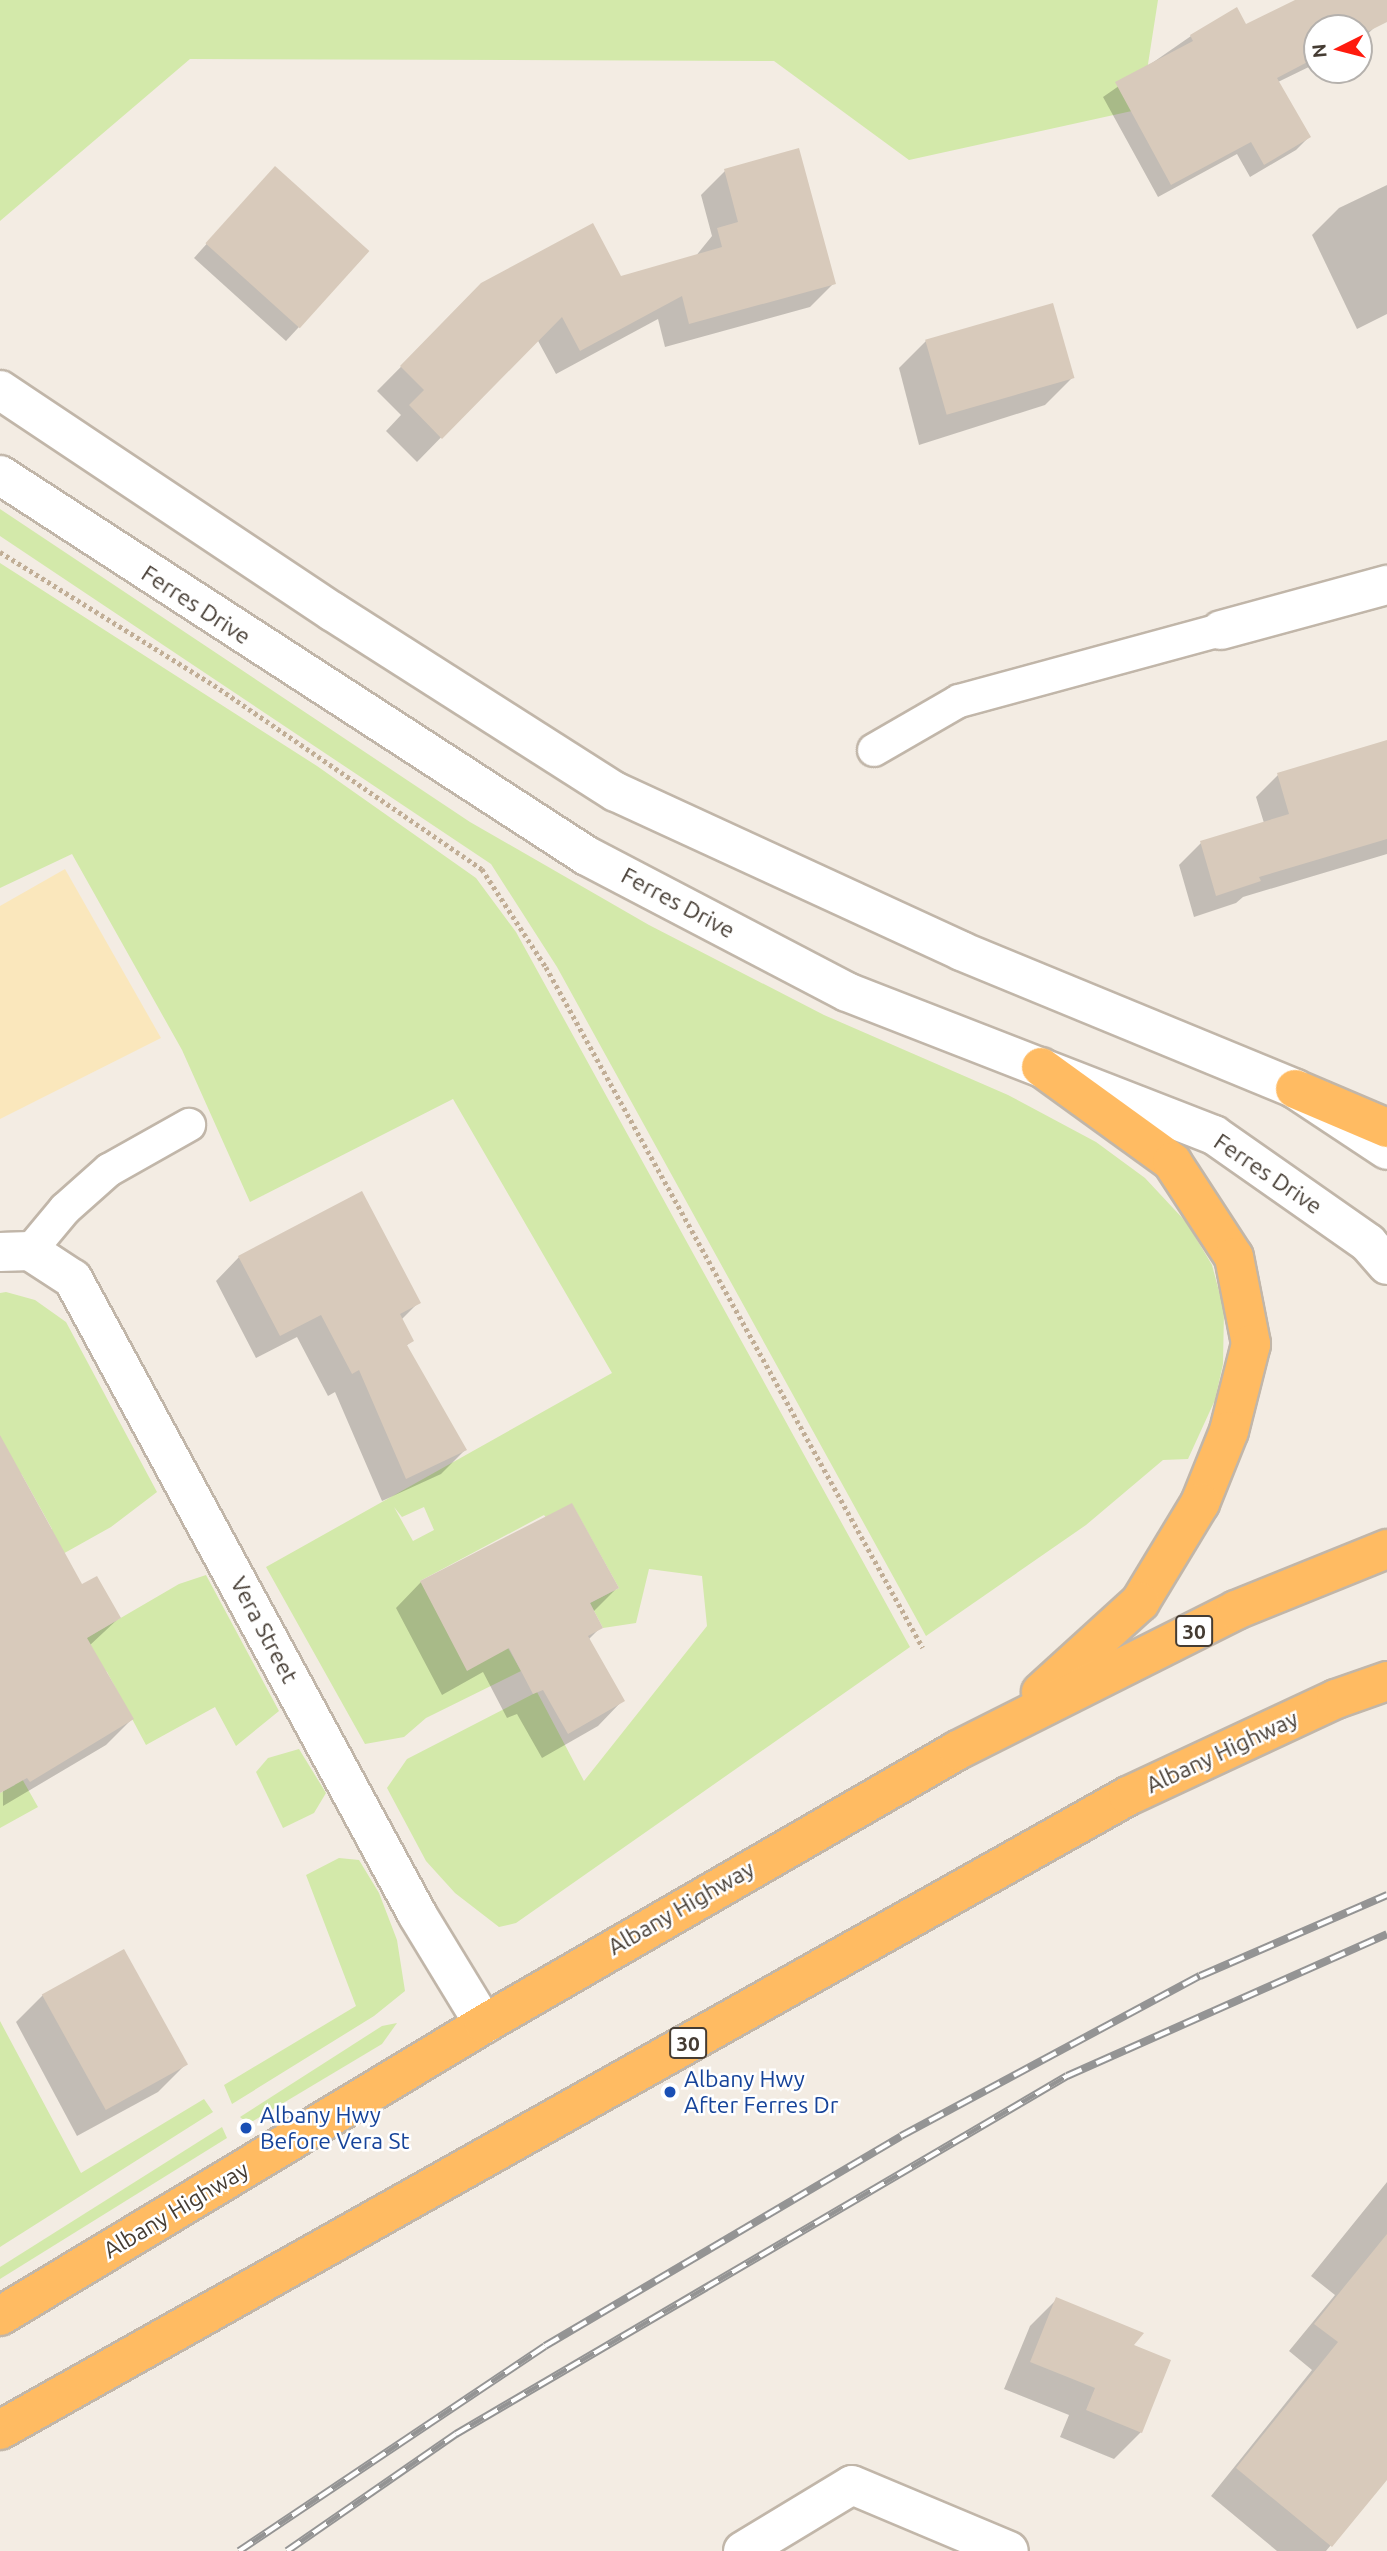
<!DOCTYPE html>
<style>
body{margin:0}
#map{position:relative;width:1387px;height:2551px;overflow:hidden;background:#f3ece3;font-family:Ubuntu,sans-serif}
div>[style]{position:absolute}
.green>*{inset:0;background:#d3e9aa}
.sand>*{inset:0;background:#fae7bc}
.shadow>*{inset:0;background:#0003}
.building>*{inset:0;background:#d8cabb;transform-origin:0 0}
.path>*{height:4.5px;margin-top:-2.25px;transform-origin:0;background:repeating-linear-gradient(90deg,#c1ae96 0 3.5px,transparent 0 7px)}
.roads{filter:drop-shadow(2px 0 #c1b6a9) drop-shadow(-2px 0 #c1b6a9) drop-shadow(0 2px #c1b6a9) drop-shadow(0 -2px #c1b6a9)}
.lane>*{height:32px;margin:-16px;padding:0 16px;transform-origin:16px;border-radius:16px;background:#fff}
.street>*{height:38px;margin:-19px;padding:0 19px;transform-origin:19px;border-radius:19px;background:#fff}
.highway>*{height:38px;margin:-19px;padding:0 19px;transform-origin:19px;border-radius:19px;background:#ffbb62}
.rail>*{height:8px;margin-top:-4px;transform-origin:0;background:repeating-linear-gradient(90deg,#fff 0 16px,#949494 0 32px);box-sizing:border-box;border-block:2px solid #949494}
.dots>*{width:19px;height:19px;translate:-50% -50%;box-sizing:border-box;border:4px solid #fff;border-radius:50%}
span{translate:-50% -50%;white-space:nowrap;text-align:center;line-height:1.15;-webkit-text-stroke:5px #fff;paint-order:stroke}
.shield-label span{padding:2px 5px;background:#fff;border:2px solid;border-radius:5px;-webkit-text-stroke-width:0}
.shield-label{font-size:21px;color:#453c33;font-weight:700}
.street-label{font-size:23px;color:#453c33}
.transit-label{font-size:23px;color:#164399}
.left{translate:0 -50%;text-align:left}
.north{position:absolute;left:1303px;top:14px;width:70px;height:70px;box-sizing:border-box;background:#fff;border:2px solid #b5b1ad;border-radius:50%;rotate:264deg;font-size:19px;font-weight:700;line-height:28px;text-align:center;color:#453c33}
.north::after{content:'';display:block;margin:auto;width:24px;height:32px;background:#ff1b0e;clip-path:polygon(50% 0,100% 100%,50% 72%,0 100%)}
</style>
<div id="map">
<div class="green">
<div style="clip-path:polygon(0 0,1158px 0,1141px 109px,909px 160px,774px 61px,190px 59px,0 221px)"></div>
<div style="clip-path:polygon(0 509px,470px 822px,649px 925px,824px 1015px,1008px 1095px,1096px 1142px,1145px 1178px,1187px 1223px,1212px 1265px,1224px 1310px,1223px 1364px,1215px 1400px,1188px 1459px,1163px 1460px,1086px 1525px,926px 1636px,557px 967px,491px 864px,0 536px)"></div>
<div style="clip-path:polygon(evenodd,0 563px,317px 766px,476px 878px,516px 932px,910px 1647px,516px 1923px,499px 1927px,455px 1893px,426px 1861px,387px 1788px,407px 1759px,537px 1692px,584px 1781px,707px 1626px,702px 1576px,649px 1569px,636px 1623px,603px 1628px,590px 1603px,619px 1588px,572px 1504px,547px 1519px,544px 1515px,420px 1581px,508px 1648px,521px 1671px,426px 1718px,404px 1737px,365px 1744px,266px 1567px,612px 1373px,453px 1099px,250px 1202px,182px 1050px,72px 854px,0 888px,0 563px,394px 1507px,402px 1517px,424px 1507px,434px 1530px,413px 1541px,394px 1507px)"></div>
<div style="clip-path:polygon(6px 1292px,35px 1300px,66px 1322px,157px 1492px,111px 1527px,52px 1560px,52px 1529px,22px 1475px,0 1451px,0 1293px)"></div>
<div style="clip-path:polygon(206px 1575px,279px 1711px,236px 1746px,215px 1707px,146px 1745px,107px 1672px,76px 1644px,179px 1584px)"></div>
<div style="clip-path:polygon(0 1740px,38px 1807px,0 1828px,0 1793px,15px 1785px)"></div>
<div style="clip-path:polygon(299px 1749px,326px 1793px,314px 1813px,283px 1828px,256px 1772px,268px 1758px)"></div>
<div style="clip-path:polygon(339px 1858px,359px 1860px,379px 1893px,397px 1940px,405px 1991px,374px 2016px,232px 2104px,224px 2085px,356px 2006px,306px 1875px)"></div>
<div style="clip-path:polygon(0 2021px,81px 2173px,204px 2099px,213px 2112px,0 2247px)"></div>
<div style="clip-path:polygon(397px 2023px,382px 2044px,248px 2124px,240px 2117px,382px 2026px)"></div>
<div style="clip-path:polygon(222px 2127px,227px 2138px,0 2279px,0 2267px)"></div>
</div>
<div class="sand">
<div style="clip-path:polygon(65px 869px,161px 1038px,0 1119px,0 906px)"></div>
</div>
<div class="shadow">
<div style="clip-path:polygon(1299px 0,1363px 0,1376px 26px,1359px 42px,1359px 28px,1317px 28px,1317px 63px,1278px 82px,1309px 137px,1296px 150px,1250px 177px,1237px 154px,1158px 197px,1103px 97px,1191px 36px,1246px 27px)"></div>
<div style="clip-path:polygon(725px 171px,834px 283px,810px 307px,665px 347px,658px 319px,556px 374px,537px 339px,417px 462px,386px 431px,401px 415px,377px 391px,483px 284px,620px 278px,695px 257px,712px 236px,701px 195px)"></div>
<div style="clip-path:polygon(262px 182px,368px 252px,286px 341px,194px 258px)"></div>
<div style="clip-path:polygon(1387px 185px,1387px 314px,1357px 329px,1312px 235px,1339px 208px)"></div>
<div style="clip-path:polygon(926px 341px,1072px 378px,1045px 405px,919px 445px,899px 368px)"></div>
<div style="clip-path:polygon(1387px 742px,1387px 854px,1243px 897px,1236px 903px,1194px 917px,1179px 865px,1201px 843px,1264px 823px,1256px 797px,1278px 775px)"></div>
<div style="clip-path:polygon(239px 1257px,419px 1302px,401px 1320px,412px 1341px,406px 1346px,465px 1450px,441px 1474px,382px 1501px,335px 1392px,328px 1396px,297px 1337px,256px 1358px,216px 1281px)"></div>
<div style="clip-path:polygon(0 1489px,81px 1586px,119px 1618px,89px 1646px,132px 1719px,106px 1745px,3px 1806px)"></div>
<div style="clip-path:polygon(421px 1582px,617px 1588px,593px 1612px,601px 1627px,588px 1640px,623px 1700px,598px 1726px,542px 1758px,517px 1714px,507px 1718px,483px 1672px,442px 1695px,396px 1608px)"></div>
<div style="clip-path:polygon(124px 1951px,185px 2065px,158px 2092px,77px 2136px,16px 2022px,43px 1995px)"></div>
<div style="clip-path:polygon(1387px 2182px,1387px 2463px,1370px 2498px,1326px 2551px,1277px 2551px,1211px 2496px,1312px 2370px,1289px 2351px,1335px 2295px,1311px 2276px)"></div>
<div style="clip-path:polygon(1057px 2299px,1131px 2346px,1141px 2432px,1114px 2459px,1060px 2437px,1069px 2415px,1004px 2389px,1030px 2326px)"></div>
</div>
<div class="building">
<div style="clip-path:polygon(1295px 0,1387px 0,1387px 22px,1359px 36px,1359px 28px,1317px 28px,1317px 57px,1277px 78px,1311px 137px,1264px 165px,1251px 142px,1171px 185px,1115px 82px,1193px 41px,1190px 35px,1237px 7px,1246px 24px)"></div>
<div style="clip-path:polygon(799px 148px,836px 284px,689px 324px,682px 296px,580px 351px,562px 317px,442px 439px,409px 405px,424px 390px,400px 366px,481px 283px,593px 223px,621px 276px,722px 247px,717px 228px,738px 222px,724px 169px)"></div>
<div style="left:275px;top:166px;width:127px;height:104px;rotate:42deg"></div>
<div style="left:1053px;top:303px;width:78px;height:133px;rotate:74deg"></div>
<div style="clip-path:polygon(1387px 740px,1387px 839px,1259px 877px,1261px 881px,1216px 896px,1200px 841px,1289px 814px,1277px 773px)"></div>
<div style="clip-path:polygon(362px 1191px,421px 1303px,400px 1314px,414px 1341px,407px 1345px,467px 1450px,406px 1479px,359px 1370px,352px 1374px,321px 1315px,280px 1336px,238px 1256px)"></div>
<div style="clip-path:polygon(0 1435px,82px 1584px,97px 1576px,121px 1618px,87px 1638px,134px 1719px,30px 1782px,27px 1778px,0 1793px)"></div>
<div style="clip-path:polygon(572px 1503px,619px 1588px,590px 1603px,603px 1628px,588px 1636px,625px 1701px,568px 1734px,543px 1690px,533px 1694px,509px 1648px,467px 1671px,420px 1581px)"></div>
<div style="left:124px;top:1949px;width:132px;height:94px;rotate:61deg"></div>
<div style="clip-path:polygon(1387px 2234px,1387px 2480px,1332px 2547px,1236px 2468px,1338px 2342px,1314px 2324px)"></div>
<div style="clip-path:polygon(1056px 2297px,1144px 2333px,1134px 2345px,1171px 2360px,1142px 2433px,1086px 2410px,1095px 2388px,1030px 2362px)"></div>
</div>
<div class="path">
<div style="left:0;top:552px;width:252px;rotate:31.9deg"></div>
<div style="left:214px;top:685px;width:325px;rotate:34.5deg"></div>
<div style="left:482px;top:869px;width:117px;rotate:56.9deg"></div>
<div style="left:546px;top:967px;width:778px;rotate:61.03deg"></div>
</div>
<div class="roads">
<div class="lane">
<div style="left:874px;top:750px;width:98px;rotate:-30deg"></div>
<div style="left:959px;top:701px;width:271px;rotate:-15.2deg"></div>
<div style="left:30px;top:1251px;width:55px;rotate:-50.2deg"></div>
<div style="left:65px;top:1209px;width:59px;rotate:-41.6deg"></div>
<div style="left:109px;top:1170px;width:92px;rotate:-29.4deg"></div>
</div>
<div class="street">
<div style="left:0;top:390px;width:400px;rotate:33.7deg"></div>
<div style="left:333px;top:612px;width:335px;rotate:32.5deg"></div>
<div style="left:616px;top:792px;width:380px;rotate:24.7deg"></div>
<div style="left:961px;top:951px;width:361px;rotate:22.4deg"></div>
<div style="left:1295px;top:1089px;width:110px;rotate:33.5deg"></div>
<div style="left:0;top:475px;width:700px;rotate:32.99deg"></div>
<div style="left:587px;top:856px;width:293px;rotate:27.6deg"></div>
<div style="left:847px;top:992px;width:394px;rotate:21.3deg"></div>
<div style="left:1214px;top:1135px;width:188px;rotate:35deg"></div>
<div style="left:1368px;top:1243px;width:29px;rotate:49deg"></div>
<div style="left:1221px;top:630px;width:172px;rotate:-15.2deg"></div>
<div style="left:0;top:1252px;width:30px;rotate:-2deg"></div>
<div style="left:30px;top:1251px;width:51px;rotate:33.1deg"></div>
<div style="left:73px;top:1279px;width:722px;rotate:61.55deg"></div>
<div style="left:417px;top:1914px;width:129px;rotate:58.7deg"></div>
<div style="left:743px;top:2551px;width:127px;rotate:-31.2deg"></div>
<div style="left:852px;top:2485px;width:170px;rotate:22.8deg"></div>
</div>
<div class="highway">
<div style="left:1041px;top:1067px;width:162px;rotate:35.9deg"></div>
<div style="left:1172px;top:1162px;width:113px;rotate:56.9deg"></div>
<div style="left:1234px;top:1257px;width:89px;rotate:78.9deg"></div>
<div style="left:1251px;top:1344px;width:90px;rotate:104.2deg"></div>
<div style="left:1229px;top:1431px;width:78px;rotate:111.9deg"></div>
<div style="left:1200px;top:1503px;width:116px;rotate:121.2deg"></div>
<div style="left:1140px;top:1602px;width:134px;rotate:137.7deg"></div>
<div style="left:1295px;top:1089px;width:100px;rotate:23deg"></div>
<div style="left:0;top:2316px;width:565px;rotate:-31.1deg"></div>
<div style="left:484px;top:2024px;width:547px;rotate:-30.03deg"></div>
<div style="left:958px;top:1750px;width:311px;rotate:-26.7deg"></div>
<div style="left:1236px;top:1610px;width:163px;rotate:-22deg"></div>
<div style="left:0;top:2430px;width:1294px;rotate:-29.34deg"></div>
<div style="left:1128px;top:1796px;width:230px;rotate:-25deg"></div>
<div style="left:1336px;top:1699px;width:54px;rotate:-19.4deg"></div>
</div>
</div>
<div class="rail">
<div style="left:239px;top:2551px;width:368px;rotate:-33.8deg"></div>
<div style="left:545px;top:2346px;width:413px;rotate:-30.5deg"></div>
<div style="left:901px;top:2136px;width:339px;rotate:-28.2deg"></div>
<div style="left:1200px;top:1976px;width:204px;rotate:-23.4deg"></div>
<div style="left:287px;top:2551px;width:206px;rotate:-34.7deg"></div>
<div style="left:456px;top:2434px;width:708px;rotate:-30.37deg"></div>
<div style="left:1067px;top:2076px;width:350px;rotate:-23.9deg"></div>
</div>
<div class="dots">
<div style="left:670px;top:2092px;background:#1a4fb4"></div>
<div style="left:246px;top:2128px;background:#1a4fb4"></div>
</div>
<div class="shield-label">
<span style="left:1194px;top:1631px">30</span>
<span style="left:688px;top:2043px">30</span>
</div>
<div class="street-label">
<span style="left:196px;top:605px;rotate:33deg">Ferres Drive</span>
<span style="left:678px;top:903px;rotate:28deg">Ferres Drive</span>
<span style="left:1268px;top:1174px;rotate:34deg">Ferres Drive</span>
<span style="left:264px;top:1630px;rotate:62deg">Vera Street</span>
<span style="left:1222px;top:1752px;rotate:-25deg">Albany Highway</span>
<span style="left:681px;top:1908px;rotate:-30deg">Albany Highway</span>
<span style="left:176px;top:2210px;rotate:-31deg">Albany Highway</span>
</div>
<div class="transit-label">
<span class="left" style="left:684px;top:2092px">Albany Hwy<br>After Ferres Dr</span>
<span class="left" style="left:260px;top:2128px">Albany Hwy<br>Before Vera St</span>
</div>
<div class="north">N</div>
</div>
